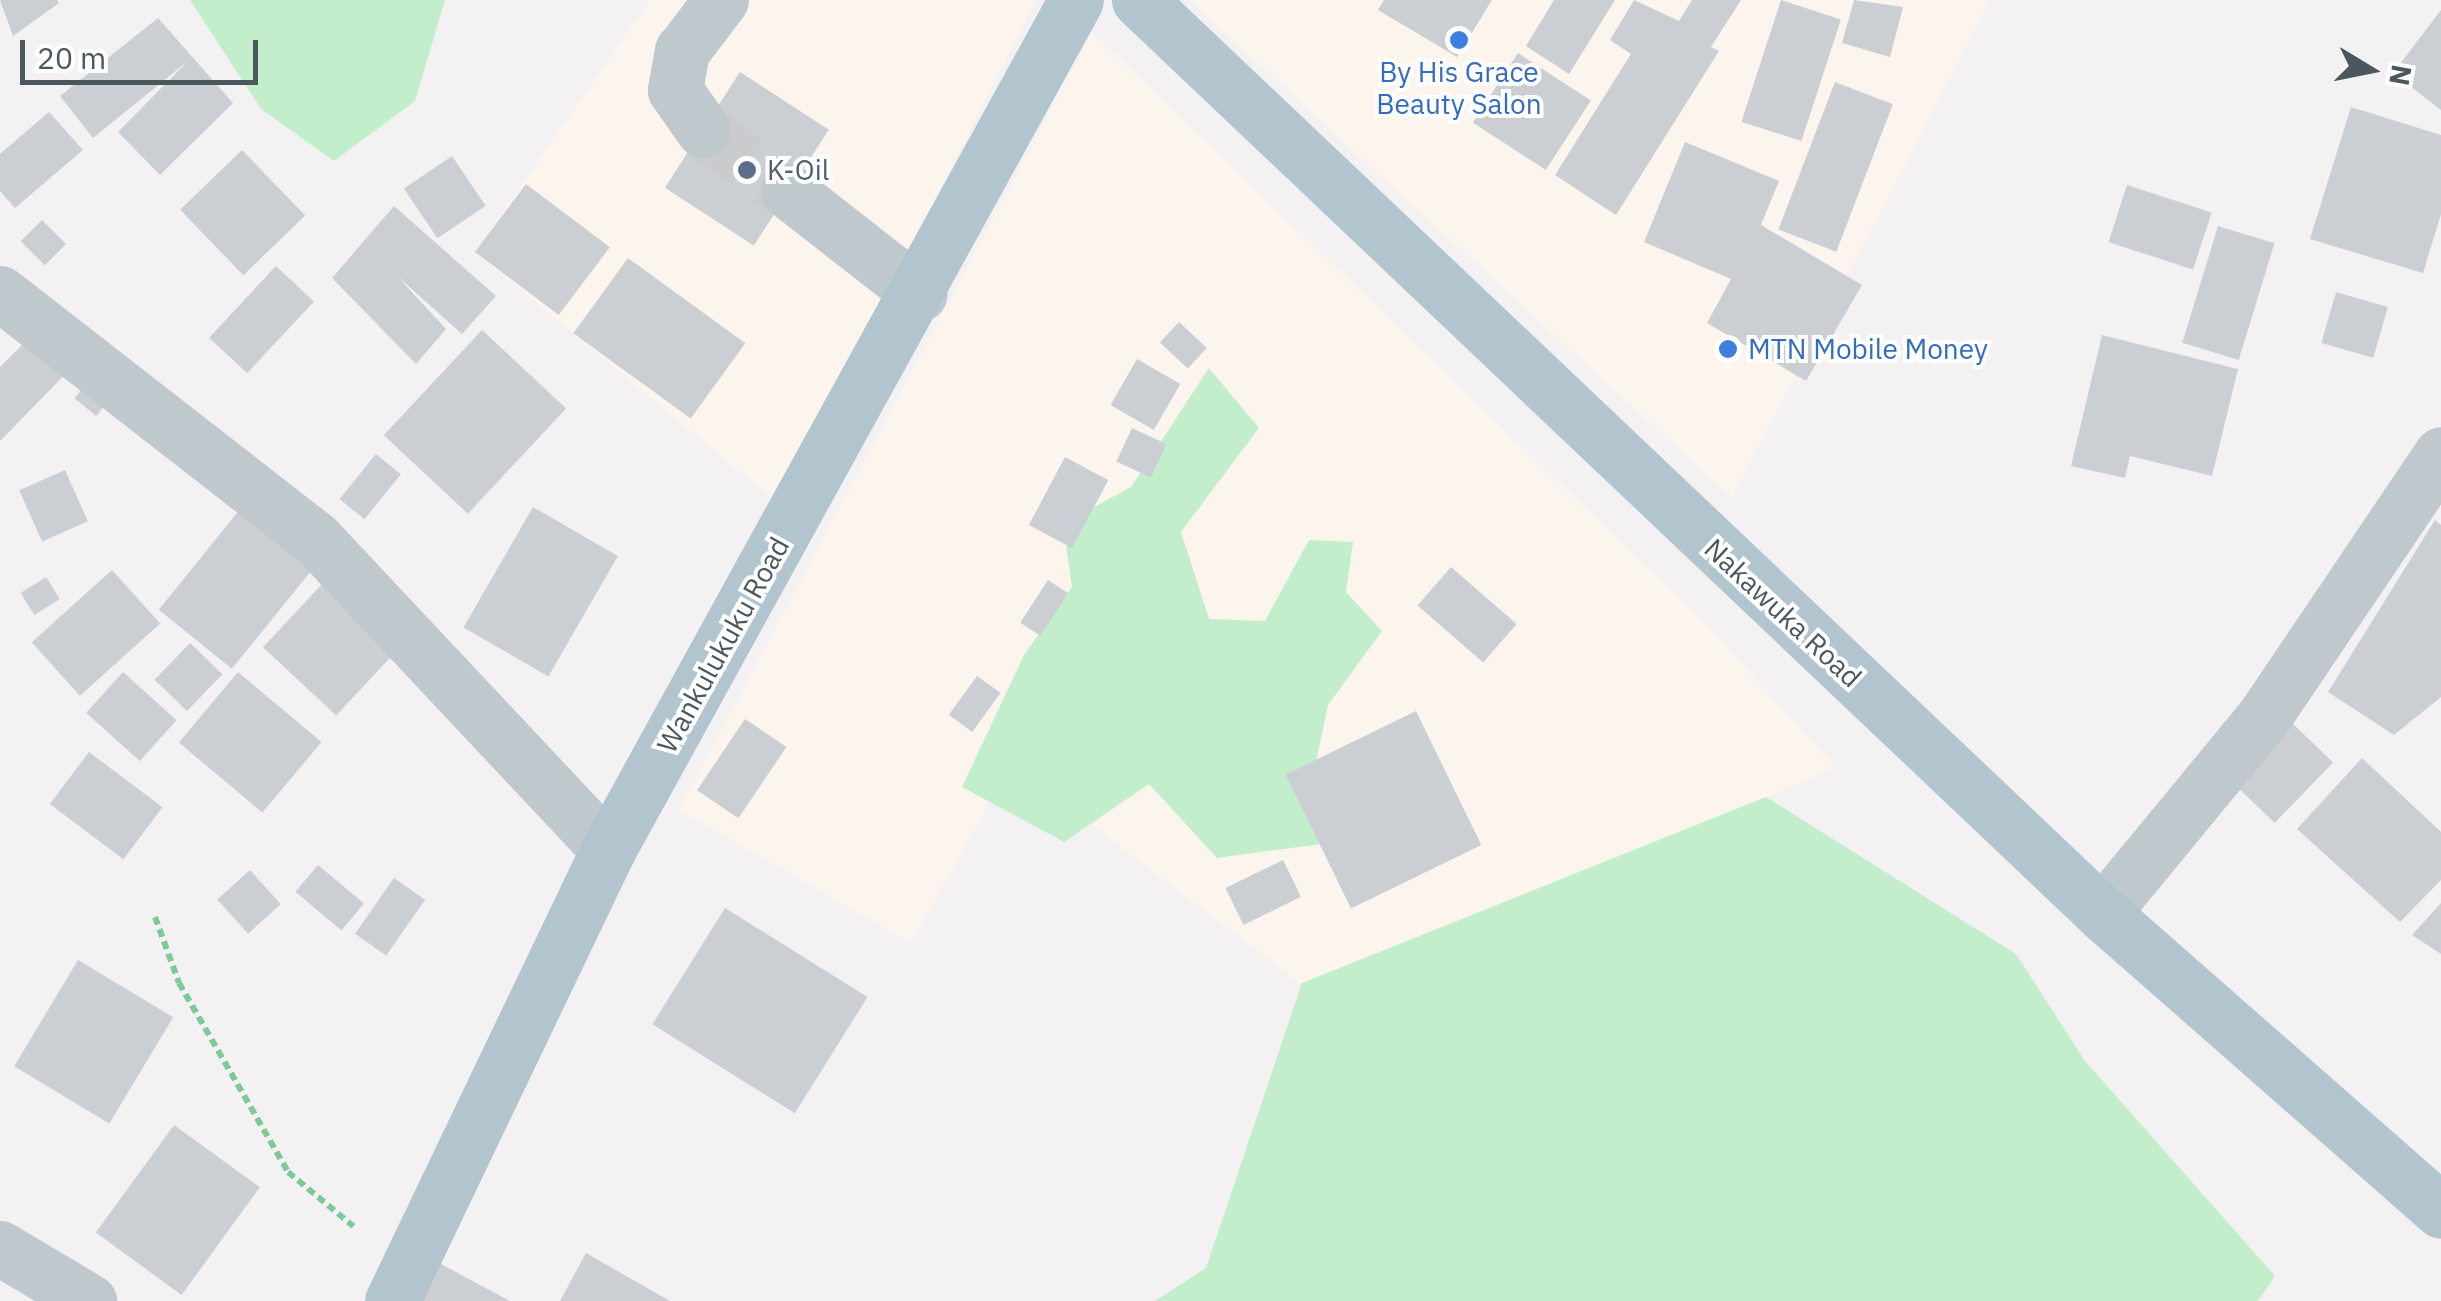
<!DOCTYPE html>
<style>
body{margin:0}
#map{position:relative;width:2441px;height:1301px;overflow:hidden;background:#f3f1f2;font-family:"IBM Plex Sans",sans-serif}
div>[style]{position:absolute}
.commercial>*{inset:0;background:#fcf5ed}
.green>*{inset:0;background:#c2eecc}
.building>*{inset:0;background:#cbcfd3;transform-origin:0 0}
.minor-tunnel>*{height:55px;margin-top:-27.5px;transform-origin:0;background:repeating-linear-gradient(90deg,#c9cbcd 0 55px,transparent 0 83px)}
.path>*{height:6px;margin-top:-3px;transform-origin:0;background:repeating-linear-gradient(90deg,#7ccb96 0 8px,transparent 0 13px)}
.minor>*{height:55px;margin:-27.5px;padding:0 27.5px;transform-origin:27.5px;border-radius:27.5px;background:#bec8cd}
.major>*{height:55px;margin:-27.5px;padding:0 27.5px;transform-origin:27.5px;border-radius:27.5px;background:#b2c5ce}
.dots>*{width:28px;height:28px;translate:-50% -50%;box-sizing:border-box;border:5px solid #fff;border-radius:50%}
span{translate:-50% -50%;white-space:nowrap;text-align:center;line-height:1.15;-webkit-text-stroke:8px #fff;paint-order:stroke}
.shop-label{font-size:28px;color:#366cbe}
.left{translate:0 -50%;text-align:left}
.service-label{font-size:28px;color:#4e5e75}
.street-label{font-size:28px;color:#4a585e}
.north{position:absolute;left:2321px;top:20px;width:100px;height:100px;-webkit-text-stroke:8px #fff;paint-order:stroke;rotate:100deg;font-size:28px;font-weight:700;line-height:40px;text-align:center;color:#4a585e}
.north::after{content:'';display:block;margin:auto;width:35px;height:45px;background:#4a585e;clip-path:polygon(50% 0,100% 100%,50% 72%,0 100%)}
.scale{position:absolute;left:20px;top:40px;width:238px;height:45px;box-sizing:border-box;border:5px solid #4a585e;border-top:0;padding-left:12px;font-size:30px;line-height:35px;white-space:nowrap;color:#4a585e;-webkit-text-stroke:8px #fff;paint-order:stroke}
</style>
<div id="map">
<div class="commercial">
<div style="clip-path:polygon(650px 0,1036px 0,780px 505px,475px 252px)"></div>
<div style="clip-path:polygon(1189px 0,1986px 0,1989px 3px,1732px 498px)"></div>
<div style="clip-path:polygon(1092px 32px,1707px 625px,1835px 767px,1318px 997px,1012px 764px,911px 943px,679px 810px)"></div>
</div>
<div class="green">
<div style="clip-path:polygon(190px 0,445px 0,415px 101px,334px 161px,261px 109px)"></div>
<div style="clip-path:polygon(1209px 368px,1259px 428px,1181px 532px,1209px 619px,1265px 621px,1309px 540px,1353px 542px,1346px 592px,1382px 631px,1328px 705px,1316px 762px,1321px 844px,1217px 858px,1149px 784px,1064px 842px,962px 787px,1024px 655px,1072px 587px,1063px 524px,1131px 487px)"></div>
<div style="clip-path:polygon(1766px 797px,2016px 954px,2085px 1061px,2275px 1276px,2258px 1301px,1155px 1301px,1206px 1268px,1302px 983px)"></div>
</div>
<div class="building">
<div style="clip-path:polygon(0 0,57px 0,59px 3px,13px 36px)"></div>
<div style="clip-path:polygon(1384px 0,1492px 0,1457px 57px,1378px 10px)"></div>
<div style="clip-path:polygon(1554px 0,1615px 0,1569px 74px,1526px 46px)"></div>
<div style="clip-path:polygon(1634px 0,1679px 21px,1692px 0,1741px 0,1711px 47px,1719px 51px,1616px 215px,1555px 175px,1631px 54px,1610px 40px)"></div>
<div style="left:1781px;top:0;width:63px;height:128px;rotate:18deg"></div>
<div style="clip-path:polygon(1854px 0,1903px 7px,1890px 57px,1842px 43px)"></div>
<div style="clip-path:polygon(2441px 10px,2441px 110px,2393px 73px)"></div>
<div style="clip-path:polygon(158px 18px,233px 103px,160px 175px,118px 132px,188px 61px,93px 138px,60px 96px)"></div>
<div style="left:1518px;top:53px;width:87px;height:83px;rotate:33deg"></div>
<div style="left:740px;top:72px;width:106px;height:138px;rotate:33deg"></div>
<div style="left:1835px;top:82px;width:62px;height:158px;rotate:21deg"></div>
<div style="clip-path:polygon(2351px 107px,2441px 135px,2441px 214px,2423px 273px,2310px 239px)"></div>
<div style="clip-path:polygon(49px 112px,83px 150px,15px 208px,0 191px,0 154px)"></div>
<div style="clip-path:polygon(1685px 142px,1779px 181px,1761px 225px,1862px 285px,1806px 381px,1707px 323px,1731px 279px,1644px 242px)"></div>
<div style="left:242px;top:150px;width:91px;height:86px;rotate:46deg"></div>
<div style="left:452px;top:156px;width:60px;height:58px;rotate:56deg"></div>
<div style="left:526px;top:184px;width:105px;height:85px;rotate:37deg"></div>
<div style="left:2127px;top:185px;width:89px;height:60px;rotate:18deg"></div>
<div style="clip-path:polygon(394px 206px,496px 296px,462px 334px,397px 276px,446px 329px,416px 364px,332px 278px)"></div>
<div style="left:42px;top:220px;width:34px;height:30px;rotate:45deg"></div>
<div style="left:2218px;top:226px;width:59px;height:122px;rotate:17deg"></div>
<div style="left:628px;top:258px;width:145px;height:93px;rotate:36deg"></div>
<div style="left:276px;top:266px;width:52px;height:98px;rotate:43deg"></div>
<div style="left:2336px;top:292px;width:54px;height:53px;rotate:16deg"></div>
<div style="left:1179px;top:322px;width:38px;height:28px;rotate:43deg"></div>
<div style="clip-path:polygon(43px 324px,79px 360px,0 441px,0 367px)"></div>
<div style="left:482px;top:330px;width:115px;height:144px;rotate:43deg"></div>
<div style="clip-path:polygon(2102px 335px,2238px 369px,2212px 476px,2130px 456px,2125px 478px,2071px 466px)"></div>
<div style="left:1137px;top:359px;width:50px;height:53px;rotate:30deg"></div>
<div style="left:99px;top:368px;width:28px;height:39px;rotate:39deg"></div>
<div style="left:1132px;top:428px;width:38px;height:37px;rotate:25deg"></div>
<div style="left:376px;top:454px;width:32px;height:58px;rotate:39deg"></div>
<div style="left:1065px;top:457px;width:49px;height:77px;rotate:28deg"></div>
<div style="left:65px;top:470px;width:56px;height:50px;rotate:66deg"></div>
<div style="left:250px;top:497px;width:94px;height:145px;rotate:39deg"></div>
<div style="left:533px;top:507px;width:98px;height:139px;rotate:30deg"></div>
<div style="clip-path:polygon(2435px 520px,2441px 525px,2441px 697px,2394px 735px,2328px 692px)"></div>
<div style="left:1451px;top:567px;width:87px;height:51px;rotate:41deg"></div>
<div style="left:336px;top:569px;width:100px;height:107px;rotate:43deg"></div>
<div style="left:112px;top:570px;width:72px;height:108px;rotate:48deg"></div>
<div style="left:46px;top:577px;width:26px;height:30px;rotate:58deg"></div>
<div style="left:1048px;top:580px;width:24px;height:51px;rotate:33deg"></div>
<div style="left:190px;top:643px;width:45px;height:51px;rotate:44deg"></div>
<div style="left:123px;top:672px;width:72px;height:55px;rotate:42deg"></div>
<div style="left:238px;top:672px;width:109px;height:92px;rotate:40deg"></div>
<div style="left:977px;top:676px;width:29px;height:48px;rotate:36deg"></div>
<div style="left:1416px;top:711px;width:149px;height:145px;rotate:64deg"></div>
<div style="left:2287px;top:718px;width:64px;height:84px;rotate:44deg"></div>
<div style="left:745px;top:719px;width:50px;height:86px;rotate:34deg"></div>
<div style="left:89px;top:752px;width:92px;height:65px;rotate:37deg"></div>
<div style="clip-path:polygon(2362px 758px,2441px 832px,2441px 880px,2400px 922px,2297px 829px)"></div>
<div style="left:1283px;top:860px;width:41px;height:64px;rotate:64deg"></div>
<div style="left:318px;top:865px;width:60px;height:35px;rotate:40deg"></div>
<div style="left:250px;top:870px;width:46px;height:44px;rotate:48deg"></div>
<div style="left:394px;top:878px;width:38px;height:68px;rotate:35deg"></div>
<div style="clip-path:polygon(2441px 903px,2441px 954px,2412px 935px)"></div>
<div style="left:725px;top:908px;width:168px;height:137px;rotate:32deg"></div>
<div style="left:78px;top:960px;width:111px;height:124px;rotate:31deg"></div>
<div style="left:174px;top:1125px;width:106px;height:133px;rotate:36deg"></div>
<div style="clip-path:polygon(586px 1253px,670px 1301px,560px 1301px)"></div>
<div style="clip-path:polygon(439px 1263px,510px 1301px,419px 1301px)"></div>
</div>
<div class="minor-tunnel">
<div style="left:703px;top:130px;width:105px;rotate:35.7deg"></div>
</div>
<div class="path">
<div style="left:155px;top:917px;width:70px;rotate:70deg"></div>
<div style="left:179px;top:983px;width:218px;rotate:60deg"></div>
<div style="left:288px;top:1172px;width:85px;rotate:39.7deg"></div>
</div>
<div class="minor">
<div style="left:703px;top:130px;width:49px;rotate:-125deg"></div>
<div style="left:675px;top:90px;width:40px;rotate:-80deg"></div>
<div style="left:682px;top:51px;width:64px;rotate:-52.6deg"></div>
<div style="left:788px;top:191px;width:167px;rotate:38deg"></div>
<div style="left:0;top:293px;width:400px;rotate:37.9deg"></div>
<div style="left:316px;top:539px;width:427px;rotate:46.8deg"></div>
<div style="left:2102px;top:913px;width:253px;rotate:-50.5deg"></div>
<div style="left:2263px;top:718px;width:318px;rotate:-56deg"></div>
<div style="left:0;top:1248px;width:104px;rotate:30.8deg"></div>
</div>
<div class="major">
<div style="left:1139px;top:0;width:1327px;rotate:43.47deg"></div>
<div style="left:2102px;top:913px;width:451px;rotate:41.3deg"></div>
<div style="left:392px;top:1301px;width:500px;rotate:-64.41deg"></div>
<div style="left:608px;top:850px;width:970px;rotate:-61.16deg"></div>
</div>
<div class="dots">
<div style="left:1459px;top:40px;background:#3f7fe0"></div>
<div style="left:747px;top:170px;background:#5c6f8a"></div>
<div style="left:1728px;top:349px;background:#3f7fe0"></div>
</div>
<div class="shop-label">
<span style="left:1459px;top:88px">By His Grace<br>Beauty Salon</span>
<span class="left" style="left:1748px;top:349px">MTN Mobile Money</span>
</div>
<div class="service-label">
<span class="left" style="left:767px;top:170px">K-Oil</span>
</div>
<div class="street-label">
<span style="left:1783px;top:613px;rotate:43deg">Nakawuka Road</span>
<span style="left:723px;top:645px;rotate:-61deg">Wankulukuku Road</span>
</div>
<div class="north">N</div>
<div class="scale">20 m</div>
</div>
